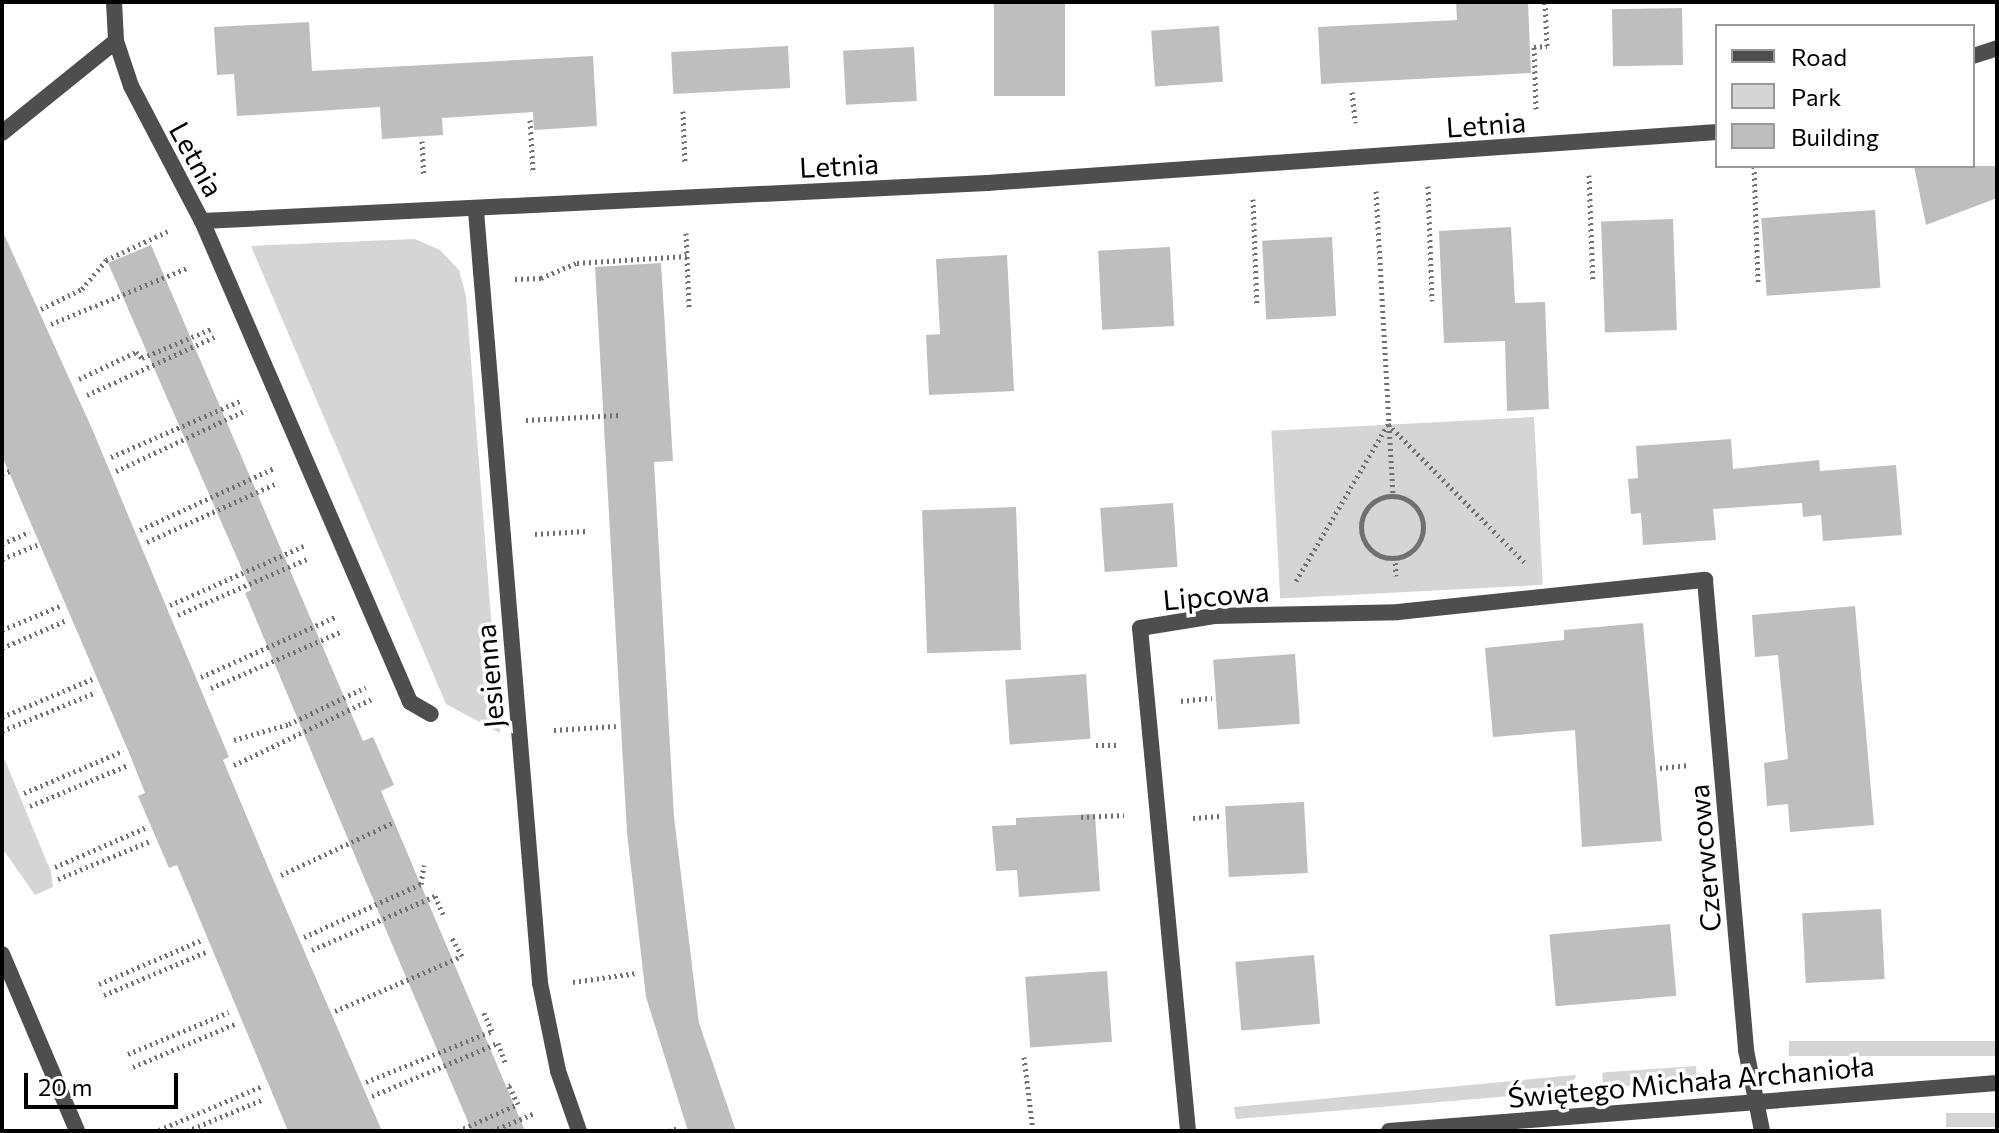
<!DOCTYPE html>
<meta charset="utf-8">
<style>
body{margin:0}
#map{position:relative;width:1999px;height:1133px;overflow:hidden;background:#fff;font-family:Commissioner,sans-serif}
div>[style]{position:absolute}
.green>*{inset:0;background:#d5d5d5;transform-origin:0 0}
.building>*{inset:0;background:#bebebe;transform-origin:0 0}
.path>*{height:5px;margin-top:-2.5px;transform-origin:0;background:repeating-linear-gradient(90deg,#707070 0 2px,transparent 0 6px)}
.path>.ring{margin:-2.5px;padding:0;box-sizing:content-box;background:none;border:5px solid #707070;border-radius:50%}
.service>*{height:16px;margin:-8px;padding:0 8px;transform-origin:8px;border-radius:8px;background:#4e4e4e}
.minor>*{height:16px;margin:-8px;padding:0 8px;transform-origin:8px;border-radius:8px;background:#4e4e4e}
.tertiary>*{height:16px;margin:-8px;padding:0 8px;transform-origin:8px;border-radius:8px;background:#4e4e4e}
span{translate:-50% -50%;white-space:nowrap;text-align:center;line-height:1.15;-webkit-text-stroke:7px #fff;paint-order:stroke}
.street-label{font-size:28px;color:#000}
.frame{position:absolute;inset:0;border:4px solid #000;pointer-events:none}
.legend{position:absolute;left:1715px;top:24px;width:260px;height:144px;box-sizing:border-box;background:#fff;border:2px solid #999;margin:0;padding:10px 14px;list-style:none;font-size:24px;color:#000}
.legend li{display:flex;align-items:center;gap:16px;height:40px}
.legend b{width:40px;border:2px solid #999}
.scale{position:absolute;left:24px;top:1073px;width:154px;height:36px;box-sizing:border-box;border:4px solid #000;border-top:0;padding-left:10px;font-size:24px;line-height:28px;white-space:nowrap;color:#000;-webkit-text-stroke:6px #fff;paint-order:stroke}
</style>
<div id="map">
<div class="green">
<div style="clip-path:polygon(415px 239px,440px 250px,459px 270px,466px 296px,500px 733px,446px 704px,251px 246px)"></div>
<div style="left:1534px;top:417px;width:168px;height:263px;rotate:87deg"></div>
<div style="clip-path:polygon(2px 753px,51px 872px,53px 887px,35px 895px,2px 848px)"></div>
<div style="left:1997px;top:1041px;width:15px;height:208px;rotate:90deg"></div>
<div style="left:1696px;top:1066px;width:15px;height:94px;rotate:86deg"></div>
<div style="clip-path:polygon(1576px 1075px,1571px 1091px,1236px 1119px,1234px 1107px)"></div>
<div style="left:1997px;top:1113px;width:14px;height:51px;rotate:90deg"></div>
</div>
<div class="building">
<div style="left:994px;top:2px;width:71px;height:94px"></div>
<div style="clip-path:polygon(1456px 2px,1528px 2px,1531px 73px,1321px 84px,1318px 27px,1457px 20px)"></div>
<div style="left:1682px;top:8px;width:57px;height:70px;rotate:89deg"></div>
<div style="clip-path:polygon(309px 22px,312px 71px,593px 56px,597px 126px,534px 130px,533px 112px,442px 118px,443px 135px,382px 139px,380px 107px,237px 116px,234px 74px,217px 75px,214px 27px)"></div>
<div style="left:1219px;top:26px;width:56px;height:68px;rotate:86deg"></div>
<div style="left:788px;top:46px;width:42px;height:117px;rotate:87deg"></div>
<div style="left:914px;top:47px;width:54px;height:71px;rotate:87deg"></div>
<div style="clip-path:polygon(1914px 166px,1997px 166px,1997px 198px,1926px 225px)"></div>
<div style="left:1875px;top:210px;width:78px;height:114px;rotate:86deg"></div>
<div style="left:1673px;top:219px;width:111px;height:72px;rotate:88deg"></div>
<div style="clip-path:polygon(1511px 227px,1515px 303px,1545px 302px,1549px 409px,1507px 411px,1505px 341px,1444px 343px,1439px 231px)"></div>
<div style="clip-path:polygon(3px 232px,93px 431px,229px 757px,223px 760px,270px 872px,382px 1131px,288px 1131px,177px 865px,169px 868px,138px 796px,145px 793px,130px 755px,2px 456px)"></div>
<div style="left:1332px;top:237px;width:79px;height:70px;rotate:87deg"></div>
<div style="clip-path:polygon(151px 245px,363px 741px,373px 737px,394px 785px,381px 791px,525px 1131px,472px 1131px,394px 949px,245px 593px,251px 590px,108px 263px)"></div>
<div style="left:1170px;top:247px;width:79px;height:72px;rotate:87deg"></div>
<div style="clip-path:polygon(1007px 255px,1014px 391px,929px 395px,926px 335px,940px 334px,936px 259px)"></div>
<div style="clip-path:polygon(661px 263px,673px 461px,654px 462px,674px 817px,699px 1023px,736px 1131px,688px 1131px,646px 997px,627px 833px,595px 267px)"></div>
<div style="clip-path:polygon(1731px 439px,1733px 469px,1819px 460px,1820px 471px,1896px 465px,1902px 535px,1823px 541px,1821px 515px,1803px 517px,1802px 503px,1713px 509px,1716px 540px,1643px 545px,1641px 513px,1631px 514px,1628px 479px,1638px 478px,1636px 446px)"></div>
<div style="left:1173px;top:503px;width:64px;height:73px;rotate:86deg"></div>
<div style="left:1016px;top:507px;width:143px;height:94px;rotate:88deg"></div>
<div style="clip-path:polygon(1855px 606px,1874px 825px,1790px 832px,1788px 804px,1767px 806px,1764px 763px,1788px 759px,1778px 655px,1755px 657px,1752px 615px)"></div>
<div style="clip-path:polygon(1643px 623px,1662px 841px,1582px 847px,1575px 730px,1493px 737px,1485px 648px,1564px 640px,1564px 630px)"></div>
<div style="left:1295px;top:654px;width:70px;height:82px;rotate:86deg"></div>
<div style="left:1086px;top:674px;width:65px;height:81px;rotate:86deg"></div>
<div style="left:1304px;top:802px;width:71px;height:79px;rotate:87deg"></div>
<div style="clip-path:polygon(1095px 814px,1100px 891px,1019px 897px,1017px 870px,996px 871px,992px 826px,1016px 825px,1016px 818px)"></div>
<div style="left:1881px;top:909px;width:70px;height:79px;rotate:87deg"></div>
<div style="left:1670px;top:924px;width:72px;height:121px;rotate:85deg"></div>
<div style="left:1314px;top:955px;width:69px;height:79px;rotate:85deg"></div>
<div style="left:1107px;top:971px;width:71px;height:82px;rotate:86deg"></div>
</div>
<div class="path">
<div style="left:1352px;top:92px;width:31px;rotate:84deg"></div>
<div style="left:1536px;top:109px;width:62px;rotate:-91.8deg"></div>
<div style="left:1534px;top:47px;width:13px;rotate:-4deg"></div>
<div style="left:1547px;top:46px;width:44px;rotate:-92.6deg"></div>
<div style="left:683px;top:111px;width:51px;rotate:87.8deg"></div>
<div style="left:530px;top:120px;width:51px;rotate:86.6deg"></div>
<div style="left:422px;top:141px;width:35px;rotate:87deg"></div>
<div style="left:1754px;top:166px;width:116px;rotate:88deg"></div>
<div style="left:1589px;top:175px;width:107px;rotate:87.9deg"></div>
<div style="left:1428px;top:186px;width:115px;rotate:88deg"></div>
<div style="left:1376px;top:191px;width:305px;rotate:86.8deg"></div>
<div style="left:1253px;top:199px;width:107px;rotate:87.9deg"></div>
<div style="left:686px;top:233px;width:75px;rotate:87.7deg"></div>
<div style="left:515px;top:279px;width:26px;rotate:-2deg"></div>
<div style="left:541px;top:278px;width:39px;rotate:-23deg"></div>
<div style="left:577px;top:263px;width:110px;rotate:-3.6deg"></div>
<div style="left:41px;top:309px;width:46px;rotate:-26deg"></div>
<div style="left:82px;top:289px;width:38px;rotate:-50deg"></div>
<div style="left:106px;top:260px;width:68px;rotate:-25.1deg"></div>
<div style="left:51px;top:324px;width:147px;rotate:-22.4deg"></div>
<div style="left:79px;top:379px;width:63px;rotate:-25.3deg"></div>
<div style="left:136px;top:352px;width:8px;rotate:45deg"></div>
<div style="left:142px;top:358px;width:75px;rotate:-22.8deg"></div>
<div style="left:87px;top:395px;width:140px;rotate:-24.5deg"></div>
<div style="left:526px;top:420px;width:94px;rotate:-3deg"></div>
<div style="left:111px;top:457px;width:143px;rotate:-23.5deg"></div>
<div style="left:116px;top:471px;width:144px;rotate:-25.1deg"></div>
<div style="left:2px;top:474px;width:11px;rotate:-22deg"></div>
<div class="ring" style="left:1361px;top:496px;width:57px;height:57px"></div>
<div style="left:140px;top:530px;width:148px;rotate:-24.8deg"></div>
<div style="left:535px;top:534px;width:51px;rotate:-3.4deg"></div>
<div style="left:147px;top:542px;width:143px;rotate:-24.4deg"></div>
<div style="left:2px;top:544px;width:30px;rotate:-24deg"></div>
<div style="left:1395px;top:557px;width:19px;rotate:87deg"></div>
<div style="left:2px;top:559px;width:38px;rotate:-22deg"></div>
<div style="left:1296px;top:581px;width:182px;rotate:-59.6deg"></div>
<div style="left:1388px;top:424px;width:197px;rotate:45.4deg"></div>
<div style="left:170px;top:605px;width:146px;rotate:-23.8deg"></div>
<div style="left:178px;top:615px;width:143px;rotate:-23.5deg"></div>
<div style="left:2px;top:630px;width:65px;rotate:-22.6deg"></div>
<div style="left:2px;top:648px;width:71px;rotate:-23.3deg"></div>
<div style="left:201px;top:677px;width:147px;rotate:-24.1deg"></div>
<div style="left:211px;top:688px;width:144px;rotate:-23.4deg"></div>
<div style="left:1181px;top:701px;width:31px;rotate:-6deg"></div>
<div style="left:2px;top:717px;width:98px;rotate:-22.9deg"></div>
<div style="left:554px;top:730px;width:62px;rotate:-3.7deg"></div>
<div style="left:2px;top:731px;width:102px;rotate:-22.5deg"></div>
<div style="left:234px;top:740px;width:57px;rotate:-16.2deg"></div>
<div style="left:289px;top:724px;width:85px;rotate:-25.7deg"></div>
<div style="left:1096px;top:745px;width:23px"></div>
<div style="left:234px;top:765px;width:155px;rotate:-25.6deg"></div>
<div style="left:1660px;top:768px;width:27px;rotate:-6deg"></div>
<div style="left:24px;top:793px;width:108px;rotate:-23deg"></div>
<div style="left:30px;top:806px;width:106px;rotate:-22.7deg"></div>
<div style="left:1081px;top:817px;width:43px;rotate:-2.7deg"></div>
<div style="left:1193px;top:818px;width:27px;rotate:-4deg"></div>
<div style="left:55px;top:867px;width:100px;rotate:-23.5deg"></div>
<div style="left:281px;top:875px;width:125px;rotate:-25.1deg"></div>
<div style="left:58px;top:879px;width:100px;rotate:-22.4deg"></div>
<div style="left:304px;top:937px;width:128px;rotate:-24.4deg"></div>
<div style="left:421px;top:884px;width:19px;rotate:-81deg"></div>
<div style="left:312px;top:950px;width:134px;rotate:-23.7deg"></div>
<div style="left:435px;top:896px;width:20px;rotate:66deg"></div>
<div style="left:573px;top:982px;width:64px;rotate:-8.1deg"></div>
<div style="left:99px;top:984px;width:114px;rotate:-23.2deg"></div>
<div style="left:104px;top:995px;width:113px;rotate:-22.9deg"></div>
<div style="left:335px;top:1011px;width:138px;rotate:-23.4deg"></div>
<div style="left:462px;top:956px;width:21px;rotate:-119deg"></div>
<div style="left:128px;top:1054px;width:109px;rotate:-22.6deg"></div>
<div style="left:1024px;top:1057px;width:75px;rotate:83.1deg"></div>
<div style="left:133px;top:1067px;width:111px;rotate:-22.9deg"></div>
<div style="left:366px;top:1082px;width:136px;rotate:-22deg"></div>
<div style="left:492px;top:1031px;width:22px;rotate:-114deg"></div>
<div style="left:372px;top:1096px;width:137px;rotate:-22.8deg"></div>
<div style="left:498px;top:1043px;width:23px;rotate:70deg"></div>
<div style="left:159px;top:1130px;width:112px;rotate:-23.1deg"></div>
<div style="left:187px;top:1131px;width:83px;rotate:-22.6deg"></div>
<div style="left:458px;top:1131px;width:66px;rotate:-24.2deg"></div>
<div style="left:518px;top:1104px;width:20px;rotate:-117deg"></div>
<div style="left:509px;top:1086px;width:5px;rotate:-22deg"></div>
<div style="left:492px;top:1131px;width:47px;rotate:-22.7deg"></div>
<div style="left:669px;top:1131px;width:10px;rotate:-17deg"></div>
</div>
<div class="service">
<div style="left:2px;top:133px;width:146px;rotate:-38.9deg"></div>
</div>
<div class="minor">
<div style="left:114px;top:2px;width:39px;rotate:87deg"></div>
<div style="left:116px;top:41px;width:47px;rotate:71.6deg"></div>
<div style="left:131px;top:86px;width:153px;rotate:62.3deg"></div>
<div style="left:202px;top:221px;width:786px;rotate:-2.77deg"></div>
<div style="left:987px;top:183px;width:732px;rotate:-4deg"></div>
<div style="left:1973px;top:56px;width:25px;rotate:-18deg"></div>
<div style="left:476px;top:211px;width:775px;rotate:85.26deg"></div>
<div style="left:540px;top:983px;width:90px;rotate:78.4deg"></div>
<div style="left:558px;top:1071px;width:64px;rotate:70.7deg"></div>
<div style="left:202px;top:221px;width:524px;rotate:66.61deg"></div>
<div style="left:410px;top:702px;width:24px;rotate:30deg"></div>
<div style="left:1188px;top:1131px;width:505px;rotate:-95.45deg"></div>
<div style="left:1140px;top:628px;width:75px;rotate:-9.2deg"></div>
<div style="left:1214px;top:616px;width:184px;rotate:-1.2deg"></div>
<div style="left:1398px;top:612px;width:309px;rotate:-6deg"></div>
<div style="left:1705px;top:580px;width:472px;rotate:85deg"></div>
<div style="left:1746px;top:1050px;width:83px;rotate:78.8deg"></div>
<div style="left:1389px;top:1131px;width:610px;rotate:-4.51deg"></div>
</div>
<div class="tertiary">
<div style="left:2px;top:954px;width:192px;rotate:67deg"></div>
</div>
<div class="street-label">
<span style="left:1486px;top:124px;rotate:-4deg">Letnia</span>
<span style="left:197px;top:159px;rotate:61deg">Letnia</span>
<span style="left:839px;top:165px;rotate:-3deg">Letnia</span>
<span style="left:1216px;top:595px;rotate:-5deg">Lipcowa</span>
<span style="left:489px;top:676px;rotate:-95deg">Jesienna</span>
<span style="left:1704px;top:858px;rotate:-95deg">Czerwcowa</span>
<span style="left:1691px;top:1081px;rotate:-5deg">Świętego Michała Archanioła</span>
</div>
<div class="frame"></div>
<ul class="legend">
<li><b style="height:10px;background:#4e4e4e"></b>Road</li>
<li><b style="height:22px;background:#d5d5d5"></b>Park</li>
<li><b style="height:22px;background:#bebebe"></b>Building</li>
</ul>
<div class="scale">20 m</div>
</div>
